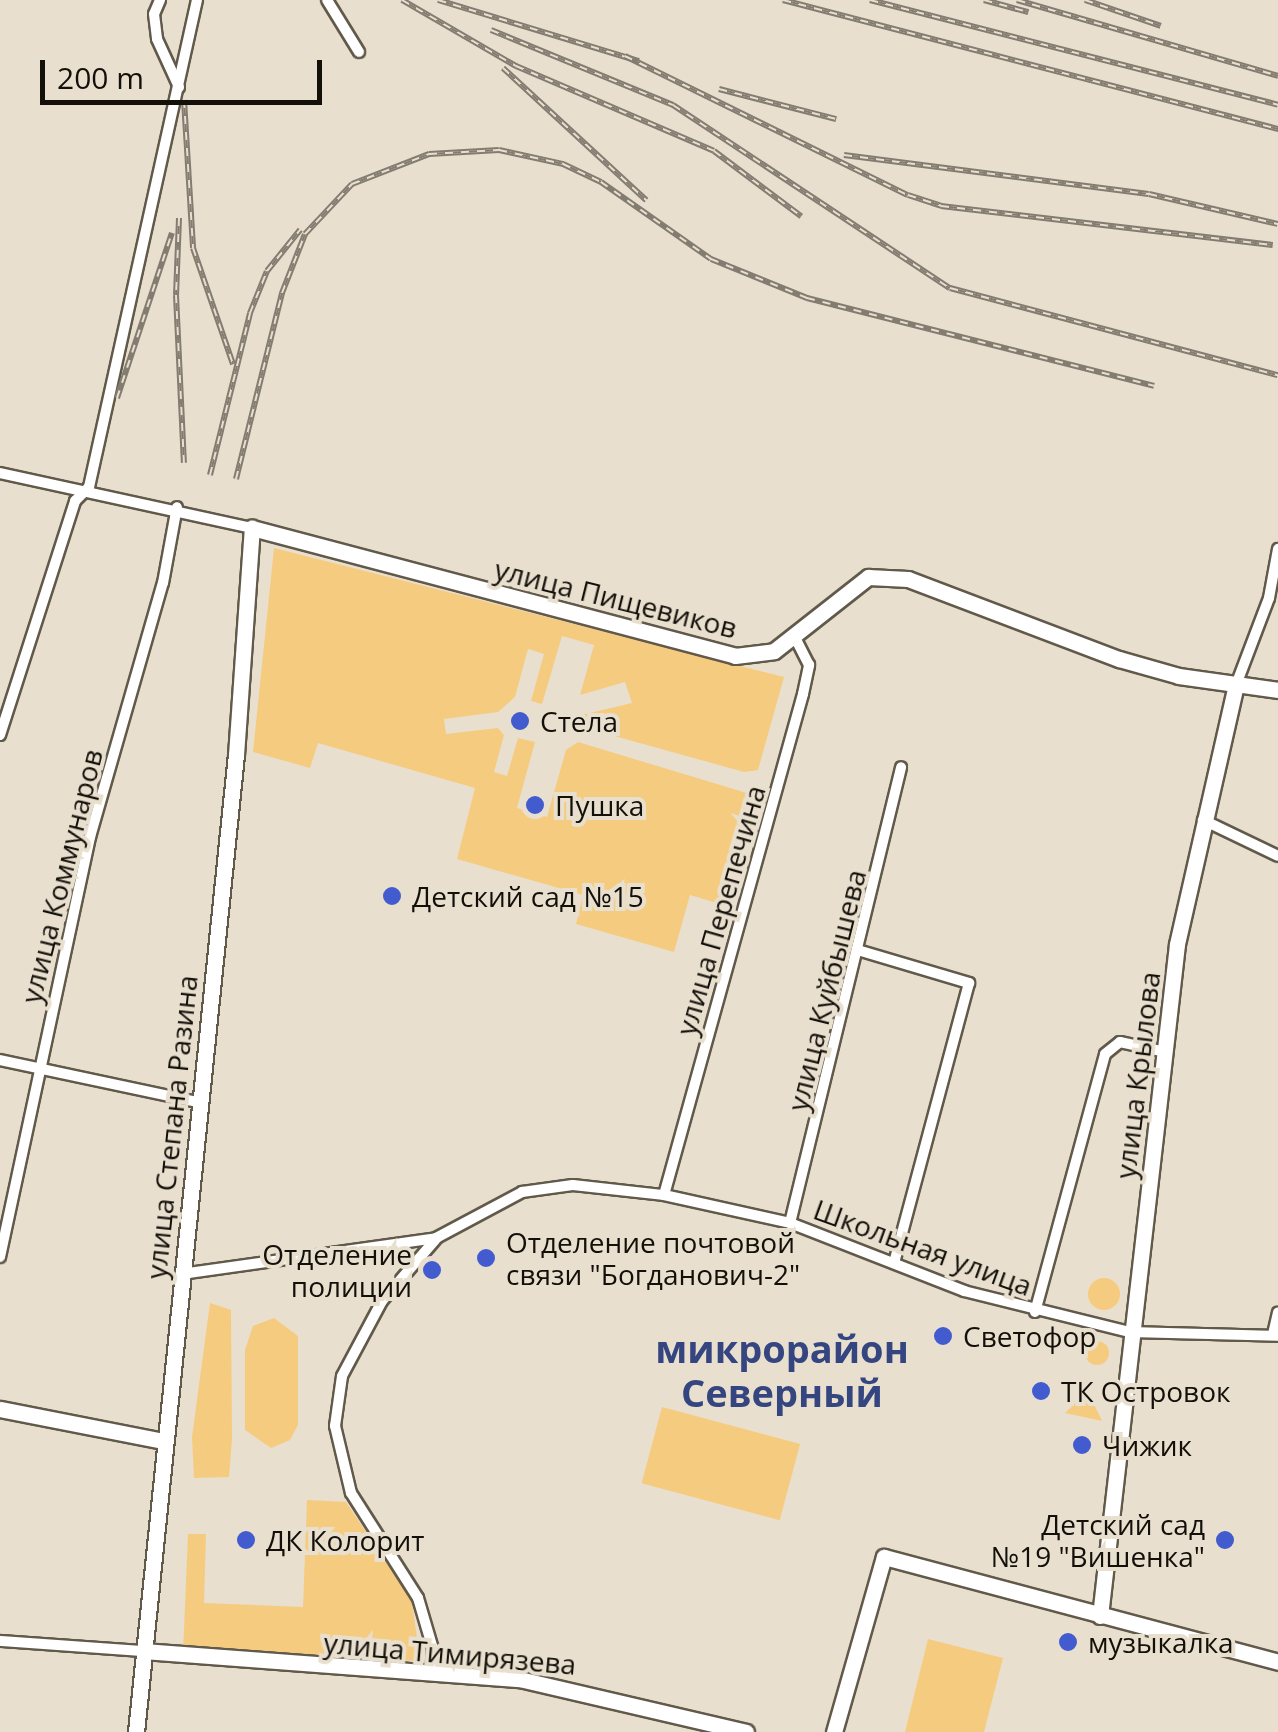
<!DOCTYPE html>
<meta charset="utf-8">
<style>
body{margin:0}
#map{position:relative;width:1278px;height:1732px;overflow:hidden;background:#e9dfce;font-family:"Open Sans",sans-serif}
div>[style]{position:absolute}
.green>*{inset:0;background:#f5cc7f;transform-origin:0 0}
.round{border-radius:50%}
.roads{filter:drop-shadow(2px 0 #61594a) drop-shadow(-2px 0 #61594a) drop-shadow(0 2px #61594a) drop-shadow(0 -2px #61594a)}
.street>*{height:10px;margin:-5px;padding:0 5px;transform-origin:5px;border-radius:5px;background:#fff}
.secondary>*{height:15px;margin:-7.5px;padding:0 7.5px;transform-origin:7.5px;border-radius:7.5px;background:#fff}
.rail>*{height:6px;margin-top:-3px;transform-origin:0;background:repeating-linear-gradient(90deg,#e9dfce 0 8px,#837c70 0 16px);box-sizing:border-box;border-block:2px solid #837c70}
.dots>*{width:28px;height:28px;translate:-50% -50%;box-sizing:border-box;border:5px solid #e9dfce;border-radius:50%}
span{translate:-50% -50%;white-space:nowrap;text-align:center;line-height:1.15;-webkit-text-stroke:8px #e9dfce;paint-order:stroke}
.street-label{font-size:28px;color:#13100a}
.poi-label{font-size:28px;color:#13100a}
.left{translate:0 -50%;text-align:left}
.right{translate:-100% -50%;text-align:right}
.district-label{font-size:38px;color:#354580;font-weight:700}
.scale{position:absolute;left:40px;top:60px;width:282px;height:45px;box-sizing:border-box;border:5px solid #13100a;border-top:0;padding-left:12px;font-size:30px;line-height:35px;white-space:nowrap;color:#13100a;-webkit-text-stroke:8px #e9dfce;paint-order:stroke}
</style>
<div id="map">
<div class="green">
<div style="clip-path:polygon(274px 548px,784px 677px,758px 770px,744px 772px,582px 727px,577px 716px,632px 703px,625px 682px,580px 695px,594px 645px,562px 636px,542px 704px,531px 701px,544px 654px,528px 649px,515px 697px,498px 712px,444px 719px,446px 734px,498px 728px,504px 735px,494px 772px,507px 776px,518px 738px,535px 742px,517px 808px,547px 817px,566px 750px,578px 742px,750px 794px,720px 904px,690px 895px,674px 952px,576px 924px,583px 895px,457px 859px,475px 788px,318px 743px,310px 768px,253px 752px)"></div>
<div class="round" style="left:1088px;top:1278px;width:32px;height:32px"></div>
<div style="clip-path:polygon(210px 1303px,231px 1310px,232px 1439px,229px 1477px,194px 1478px,192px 1437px)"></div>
<div style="clip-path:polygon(274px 1318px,298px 1336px,298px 1425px,290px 1440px,271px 1448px,245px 1430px,245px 1350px,253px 1326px)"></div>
<div class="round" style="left:1085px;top:1341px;width:24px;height:24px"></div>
<div style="clip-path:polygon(1088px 1391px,1102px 1421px,1065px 1413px)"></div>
<div style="left:662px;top:1407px;width:143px;height:79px;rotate:15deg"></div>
<div style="clip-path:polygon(307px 1500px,346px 1502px,412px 1601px,420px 1661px,183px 1653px,188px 1534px,206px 1534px,204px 1603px,303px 1607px)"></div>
<div style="clip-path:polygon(928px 1639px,1003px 1658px,984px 1732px,905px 1732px)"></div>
</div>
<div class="roads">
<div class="street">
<div style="left:160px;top:0;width:15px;rotate:113deg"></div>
<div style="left:154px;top:14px;width:25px;rotate:83deg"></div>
<div style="left:157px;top:39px;width:53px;rotate:65.4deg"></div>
<div style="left:327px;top:0;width:61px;rotate:58.4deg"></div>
<div style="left:0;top:473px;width:258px;rotate:12.3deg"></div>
<div style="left:89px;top:487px;width:499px;rotate:-77.5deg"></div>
<div style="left:1236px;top:685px;width:93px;rotate:-69.2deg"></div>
<div style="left:1269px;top:598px;width:50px;rotate:-79.6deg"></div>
<div style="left:0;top:735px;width:246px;rotate:-72.2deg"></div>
<div style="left:75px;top:501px;width:20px;rotate:-45deg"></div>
<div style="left:1203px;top:820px;width:83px;rotate:25.6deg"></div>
<div style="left:861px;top:951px;width:113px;rotate:16.5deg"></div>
<div style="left:969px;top:983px;width:287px;rotate:105deg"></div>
<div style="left:0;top:1060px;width:201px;rotate:12deg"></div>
<div style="left:664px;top:1195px;width:520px;rotate:-74.49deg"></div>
<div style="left:803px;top:694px;width:30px;rotate:-78deg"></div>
<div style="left:809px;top:665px;width:30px;rotate:-117deg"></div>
<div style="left:790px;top:1223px;width:469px;rotate:-76.3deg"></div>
<div style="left:0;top:1257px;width:430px;rotate:-77.9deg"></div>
<div style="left:90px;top:837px;width:264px;rotate:-74deg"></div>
<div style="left:163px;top:583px;width:77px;rotate:-79.6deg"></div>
<div style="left:181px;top:1274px;width:258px;rotate:-8deg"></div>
<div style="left:436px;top:1238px;width:98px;rotate:-28.1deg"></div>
<div style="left:522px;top:1192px;width:51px;rotate:-7.8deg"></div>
<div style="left:573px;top:1185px;width:92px;rotate:6.3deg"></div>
<div style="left:664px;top:1195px;width:129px;rotate:12.5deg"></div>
<div style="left:790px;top:1223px;width:187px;rotate:21.3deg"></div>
<div style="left:964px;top:1291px;width:171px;rotate:13.9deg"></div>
<div style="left:1130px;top:1332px;width:148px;rotate:1.5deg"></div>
<div style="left:1035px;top:1312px;width:267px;rotate:-74.8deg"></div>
<div style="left:1105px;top:1054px;width:19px;rotate:-39deg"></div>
<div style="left:1120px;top:1042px;width:46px;rotate:12.5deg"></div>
<div style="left:1273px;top:1334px;width:22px;rotate:-77deg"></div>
<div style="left:0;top:1641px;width:144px;rotate:4deg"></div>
<div style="left:431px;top:1675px;width:26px;rotate:-86deg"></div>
<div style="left:433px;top:1649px;width:53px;rotate:-106.4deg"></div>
<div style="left:418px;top:1598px;width:125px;rotate:-122.5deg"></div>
<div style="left:351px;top:1493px;width:69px;rotate:-103.4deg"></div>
<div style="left:335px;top:1426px;width:50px;rotate:-82deg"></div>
<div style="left:342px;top:1376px;width:85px;rotate:-61.9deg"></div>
<div style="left:382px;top:1301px;width:81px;rotate:-49deg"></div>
</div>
<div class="secondary">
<div style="left:0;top:1409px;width:166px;rotate:11.1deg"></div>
<div style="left:1100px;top:1616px;width:676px;rotate:-83.46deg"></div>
<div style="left:1177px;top:944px;width:266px;rotate:-77.2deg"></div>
<div style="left:144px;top:1651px;width:376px;rotate:4.3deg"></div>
<div style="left:519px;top:1679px;width:233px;rotate:13.1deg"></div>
<div style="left:136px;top:1732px;width:982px;rotate:-84.16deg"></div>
<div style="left:236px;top:755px;width:228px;rotate:-86deg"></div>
<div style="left:252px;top:528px;width:500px;rotate:14.8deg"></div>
<div style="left:735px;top:656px;width:39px;rotate:-7deg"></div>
<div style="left:774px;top:651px;width:120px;rotate:-38.2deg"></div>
<div style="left:868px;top:577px;width:40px;rotate:2.9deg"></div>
<div style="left:908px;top:579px;width:226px;rotate:20.8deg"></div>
<div style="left:1119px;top:659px;width:62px;rotate:15.8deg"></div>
<div style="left:1179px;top:676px;width:100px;rotate:8deg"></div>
<div style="left:834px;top:1732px;width:182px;rotate:-74.1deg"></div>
<div style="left:884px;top:1557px;width:408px;rotate:14.9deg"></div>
</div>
</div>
<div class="rail">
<div style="left:402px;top:0;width:132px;rotate:30.1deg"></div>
<div style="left:516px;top:66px;width:215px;rotate:23.2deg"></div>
<div style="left:714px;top:151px;width:109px;rotate:36.8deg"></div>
<div style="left:438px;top:0;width:210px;rotate:16.9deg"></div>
<div style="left:783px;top:0;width:512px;rotate:14.61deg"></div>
<div style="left:870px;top:0;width:421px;rotate:14.4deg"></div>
<div style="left:984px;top:0;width:46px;rotate:15.3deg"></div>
<div style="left:1017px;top:0;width:272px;rotate:16.2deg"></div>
<div style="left:1085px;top:0;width:80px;rotate:18.9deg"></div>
<div style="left:491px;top:30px;width:197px;rotate:22.4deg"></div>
<div style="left:673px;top:105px;width:332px;rotate:33.5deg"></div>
<div style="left:950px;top:288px;width:339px;rotate:14.9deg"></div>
<div style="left:625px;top:56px;width:315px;rotate:26.2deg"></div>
<div style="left:908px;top:195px;width:35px;rotate:18deg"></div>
<div style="left:941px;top:206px;width:334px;rotate:6.7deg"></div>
<div style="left:503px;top:68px;width:195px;rotate:42.7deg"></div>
<div style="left:719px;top:89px;width:121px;rotate:14.4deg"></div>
<div style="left:184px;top:100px;width:148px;rotate:86.5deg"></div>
<div style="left:193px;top:248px;width:123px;rotate:71deg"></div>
<div style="left:844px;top:155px;width:307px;rotate:7.3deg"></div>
<div style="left:1149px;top:194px;width:132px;rotate:13.1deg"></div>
<div style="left:179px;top:218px;width:77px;rotate:92.2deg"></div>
<div style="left:176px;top:295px;width:168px;rotate:87.3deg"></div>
<div style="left:117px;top:398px;width:174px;rotate:-71.6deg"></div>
<div style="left:210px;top:475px;width:167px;rotate:-76.1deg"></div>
<div style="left:250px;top:313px;width:45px;rotate:-68deg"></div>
<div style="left:267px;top:271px;width:53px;rotate:-51.2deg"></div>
<div style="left:236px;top:479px;width:192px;rotate:-76.1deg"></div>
<div style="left:282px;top:293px;width:63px;rotate:-68.7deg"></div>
<div style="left:305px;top:234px;width:69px;rotate:-46.8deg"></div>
<div style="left:352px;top:184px;width:83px;rotate:-21.3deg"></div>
<div style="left:429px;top:154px;width:70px;rotate:-3.3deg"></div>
<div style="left:499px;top:150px;width:66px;rotate:12.3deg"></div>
<div style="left:563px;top:164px;width:42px;rotate:25.3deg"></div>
<div style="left:601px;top:182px;width:134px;rotate:35deg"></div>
<div style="left:711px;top:259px;width:104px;rotate:22.1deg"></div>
<div style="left:807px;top:298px;width:358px;rotate:14.2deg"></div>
</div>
<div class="dots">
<div style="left:520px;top:721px;background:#425bcf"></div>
<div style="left:535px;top:805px;background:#425bcf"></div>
<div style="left:392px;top:896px;background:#425bcf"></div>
<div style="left:486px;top:1258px;background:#425bcf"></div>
<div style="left:432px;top:1270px;background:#425bcf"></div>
<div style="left:943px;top:1336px;background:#425bcf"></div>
<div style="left:1041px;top:1391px;background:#425bcf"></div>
<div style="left:1082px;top:1445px;background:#425bcf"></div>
<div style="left:246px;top:1540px;background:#425bcf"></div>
<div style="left:1225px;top:1540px;background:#425bcf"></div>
<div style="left:1068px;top:1642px;background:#425bcf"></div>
</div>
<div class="street-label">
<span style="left:616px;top:598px;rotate:14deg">улица Пищевиков</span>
<span style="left:61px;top:876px;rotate:-76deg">улица Коммунаров</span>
<span style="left:720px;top:910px;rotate:-74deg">улица Перепечина</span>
<span style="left:826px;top:990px;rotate:-76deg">улица Куйбышева</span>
<span style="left:1137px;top:1075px;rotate:-83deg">улица Крылова</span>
<span style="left:171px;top:1127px;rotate:-84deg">улица Степана Разина</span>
<span style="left:923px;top:1247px;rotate:20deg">Школьная улица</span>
<span style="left:450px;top:1653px;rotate:5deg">улица Тимирязева</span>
</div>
<div class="poi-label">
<span class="left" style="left:540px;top:721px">Стела</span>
<span class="left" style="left:555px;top:805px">Пушка</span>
<span class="left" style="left:412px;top:896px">Детский сад №15</span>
<span class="left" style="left:506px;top:1258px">Отделение почтовой<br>связи "Богданович-2"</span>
<span class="right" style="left:412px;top:1270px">Отделение<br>полиции</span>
<span class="left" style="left:963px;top:1336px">Светофор</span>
<span class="left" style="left:1061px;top:1391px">ТК Островок</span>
<span class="left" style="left:1102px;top:1445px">Чижик</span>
<span class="right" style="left:1205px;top:1540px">Детский сад<br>№19 "Вишенка"</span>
<span class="left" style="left:266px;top:1540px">ДК Колорит</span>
<span class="left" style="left:1088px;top:1642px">музыкалка</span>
</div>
<div class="district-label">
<span style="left:782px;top:1371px">микрорайон<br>Северный</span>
</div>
<div class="scale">200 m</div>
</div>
